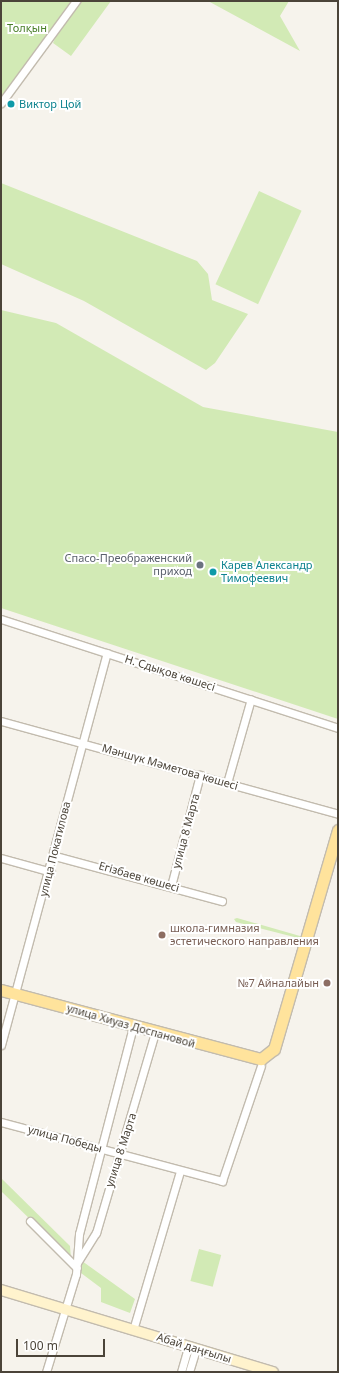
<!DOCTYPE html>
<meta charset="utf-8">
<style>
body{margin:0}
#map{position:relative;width:339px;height:1373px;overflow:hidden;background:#f6f3ec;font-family:"Noto Sans",sans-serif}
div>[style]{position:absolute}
.green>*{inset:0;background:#d2eab5;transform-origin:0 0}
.roads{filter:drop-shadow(1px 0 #c2bbae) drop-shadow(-1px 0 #c2bbae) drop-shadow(0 1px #c2bbae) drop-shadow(0 -1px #c2bbae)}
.minor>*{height:7px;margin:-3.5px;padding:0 3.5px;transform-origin:3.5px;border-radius:3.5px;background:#fff}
.secondary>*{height:10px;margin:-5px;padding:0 5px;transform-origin:5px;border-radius:5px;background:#fff3cd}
.primary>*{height:11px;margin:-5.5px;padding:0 5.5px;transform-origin:5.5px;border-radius:5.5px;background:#ffe39c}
.dots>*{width:11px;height:11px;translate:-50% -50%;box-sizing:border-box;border:2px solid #fff;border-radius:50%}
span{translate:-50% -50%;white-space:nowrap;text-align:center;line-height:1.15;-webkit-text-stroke:4px #fff;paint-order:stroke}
.park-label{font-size:11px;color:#4a7f2a}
.culture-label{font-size:11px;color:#0d838f}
.left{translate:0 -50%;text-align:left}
.worship-label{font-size:11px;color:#5b616d}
.right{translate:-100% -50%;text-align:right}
.street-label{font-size:11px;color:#4b4439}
.education-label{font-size:11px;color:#785e54}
.frame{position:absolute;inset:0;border:2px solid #4b4439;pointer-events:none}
.scale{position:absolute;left:16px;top:1339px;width:89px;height:18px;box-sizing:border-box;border:2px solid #4b4439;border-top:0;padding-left:5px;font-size:12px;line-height:14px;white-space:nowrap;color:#4b4439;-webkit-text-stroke:3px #fff;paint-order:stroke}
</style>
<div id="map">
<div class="green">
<div style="clip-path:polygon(1px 1px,111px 1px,71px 56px,53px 43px,60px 28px,1px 98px)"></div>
<div style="clip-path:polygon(208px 1px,289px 1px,280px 16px,300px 51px)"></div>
<div style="clip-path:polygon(1px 183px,197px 261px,208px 274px,212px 300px,248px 314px,215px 363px,206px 370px,84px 301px,1px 264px)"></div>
<div style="left:259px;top:191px;width:47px;height:103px;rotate:25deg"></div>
<div style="clip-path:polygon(1px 310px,56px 323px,203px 407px,338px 432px,338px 719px,1px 608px)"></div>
<div style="clip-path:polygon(237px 918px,300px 936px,302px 939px,236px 922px,234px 919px)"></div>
<div style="clip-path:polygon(1px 1178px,70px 1246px,71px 1259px,1px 1191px)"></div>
<div style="left:199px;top:1249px;width:23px;height:33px;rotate:15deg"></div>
<div style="clip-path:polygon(82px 1261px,135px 1299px,130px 1313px,101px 1302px,101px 1288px,81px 1273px)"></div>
</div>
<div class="roads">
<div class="minor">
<div style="left:1px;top:103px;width:127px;rotate:-53.7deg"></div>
<div style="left:1px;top:619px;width:354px;rotate:17.9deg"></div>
<div style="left:1px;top:721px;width:350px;rotate:15.4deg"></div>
<div style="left:227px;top:783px;width:87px;rotate:-74.1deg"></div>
<div style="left:55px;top:856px;width:173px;rotate:15.1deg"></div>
<div style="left:1px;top:858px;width:52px;rotate:15.6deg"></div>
<div style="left:171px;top:886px;width:115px;rotate:-75.4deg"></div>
<div style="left:1px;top:1045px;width:406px;rotate:-74.9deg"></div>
<div style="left:1px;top:1122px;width:229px;rotate:14.9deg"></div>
<div style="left:222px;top:1181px;width:121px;rotate:-71.3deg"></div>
<div style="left:30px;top:1221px;width:66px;rotate:45deg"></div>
<div style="left:77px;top:1263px;width:36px;rotate:-58deg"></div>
<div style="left:96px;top:1233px;width:209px;rotate:-73.6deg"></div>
<div style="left:133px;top:1330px;width:166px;rotate:-73.5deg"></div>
<div style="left:46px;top:1372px;width:102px;rotate:-73deg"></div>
<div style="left:76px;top:1274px;width:40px;rotate:-85.7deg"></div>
<div style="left:79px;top:1234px;width:214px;rotate:-75.4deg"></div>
<div style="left:181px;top:1372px;width:26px;rotate:-74deg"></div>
<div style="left:189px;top:1372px;width:24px;rotate:-73deg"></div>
</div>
<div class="secondary">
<div style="left:1px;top:1290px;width:284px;rotate:16.8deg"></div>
</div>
<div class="primary">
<div style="left:1px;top:990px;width:269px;rotate:14.9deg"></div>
<div style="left:261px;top:1059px;width:16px;rotate:-38deg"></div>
<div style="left:274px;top:1049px;width:228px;rotate:-73.7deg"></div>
</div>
</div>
<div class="dots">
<div style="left:11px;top:104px;background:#0f9aa8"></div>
<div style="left:200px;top:565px;background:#6b7280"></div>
<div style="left:213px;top:572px;background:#0f9aa8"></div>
<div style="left:162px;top:935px;background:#8d6e63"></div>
<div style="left:327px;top:983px;background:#8d6e63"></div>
</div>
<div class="park-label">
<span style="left:27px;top:28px">Толқын</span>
</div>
<div class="culture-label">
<span class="left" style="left:19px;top:104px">Виктор Цой</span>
<span class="left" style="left:221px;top:572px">Карев Александр<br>Тимофеевич</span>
</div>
<div class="worship-label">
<span class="right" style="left:192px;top:565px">Спасо-Преображенский<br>приход</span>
</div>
<div class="street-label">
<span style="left:170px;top:673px;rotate:18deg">Н. Сдықов көшесі</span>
<span style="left:170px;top:767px;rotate:16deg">Мәншүк Мәметова көшесі</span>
<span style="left:186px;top:831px;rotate:-75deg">улица 8 Марта</span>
<span style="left:55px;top:849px;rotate:-76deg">улица Покатилова</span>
<span style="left:139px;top:877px;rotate:16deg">Егізбаев көшесі</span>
<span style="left:131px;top:1026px;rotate:16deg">улица Хиуаз Доспановой</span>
<span style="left:65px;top:1139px;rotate:15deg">улица Победы</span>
<span style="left:121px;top:1150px;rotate:-72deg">улица 8 Марта</span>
<span style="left:194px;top:1348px;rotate:17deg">Абай даңғылы</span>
</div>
<div class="education-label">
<span class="left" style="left:170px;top:935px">школа-гимназия<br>эстетического направления</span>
<span class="right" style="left:319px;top:983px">№7 Айналайын</span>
</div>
<div class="frame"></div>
<div class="scale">100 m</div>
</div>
